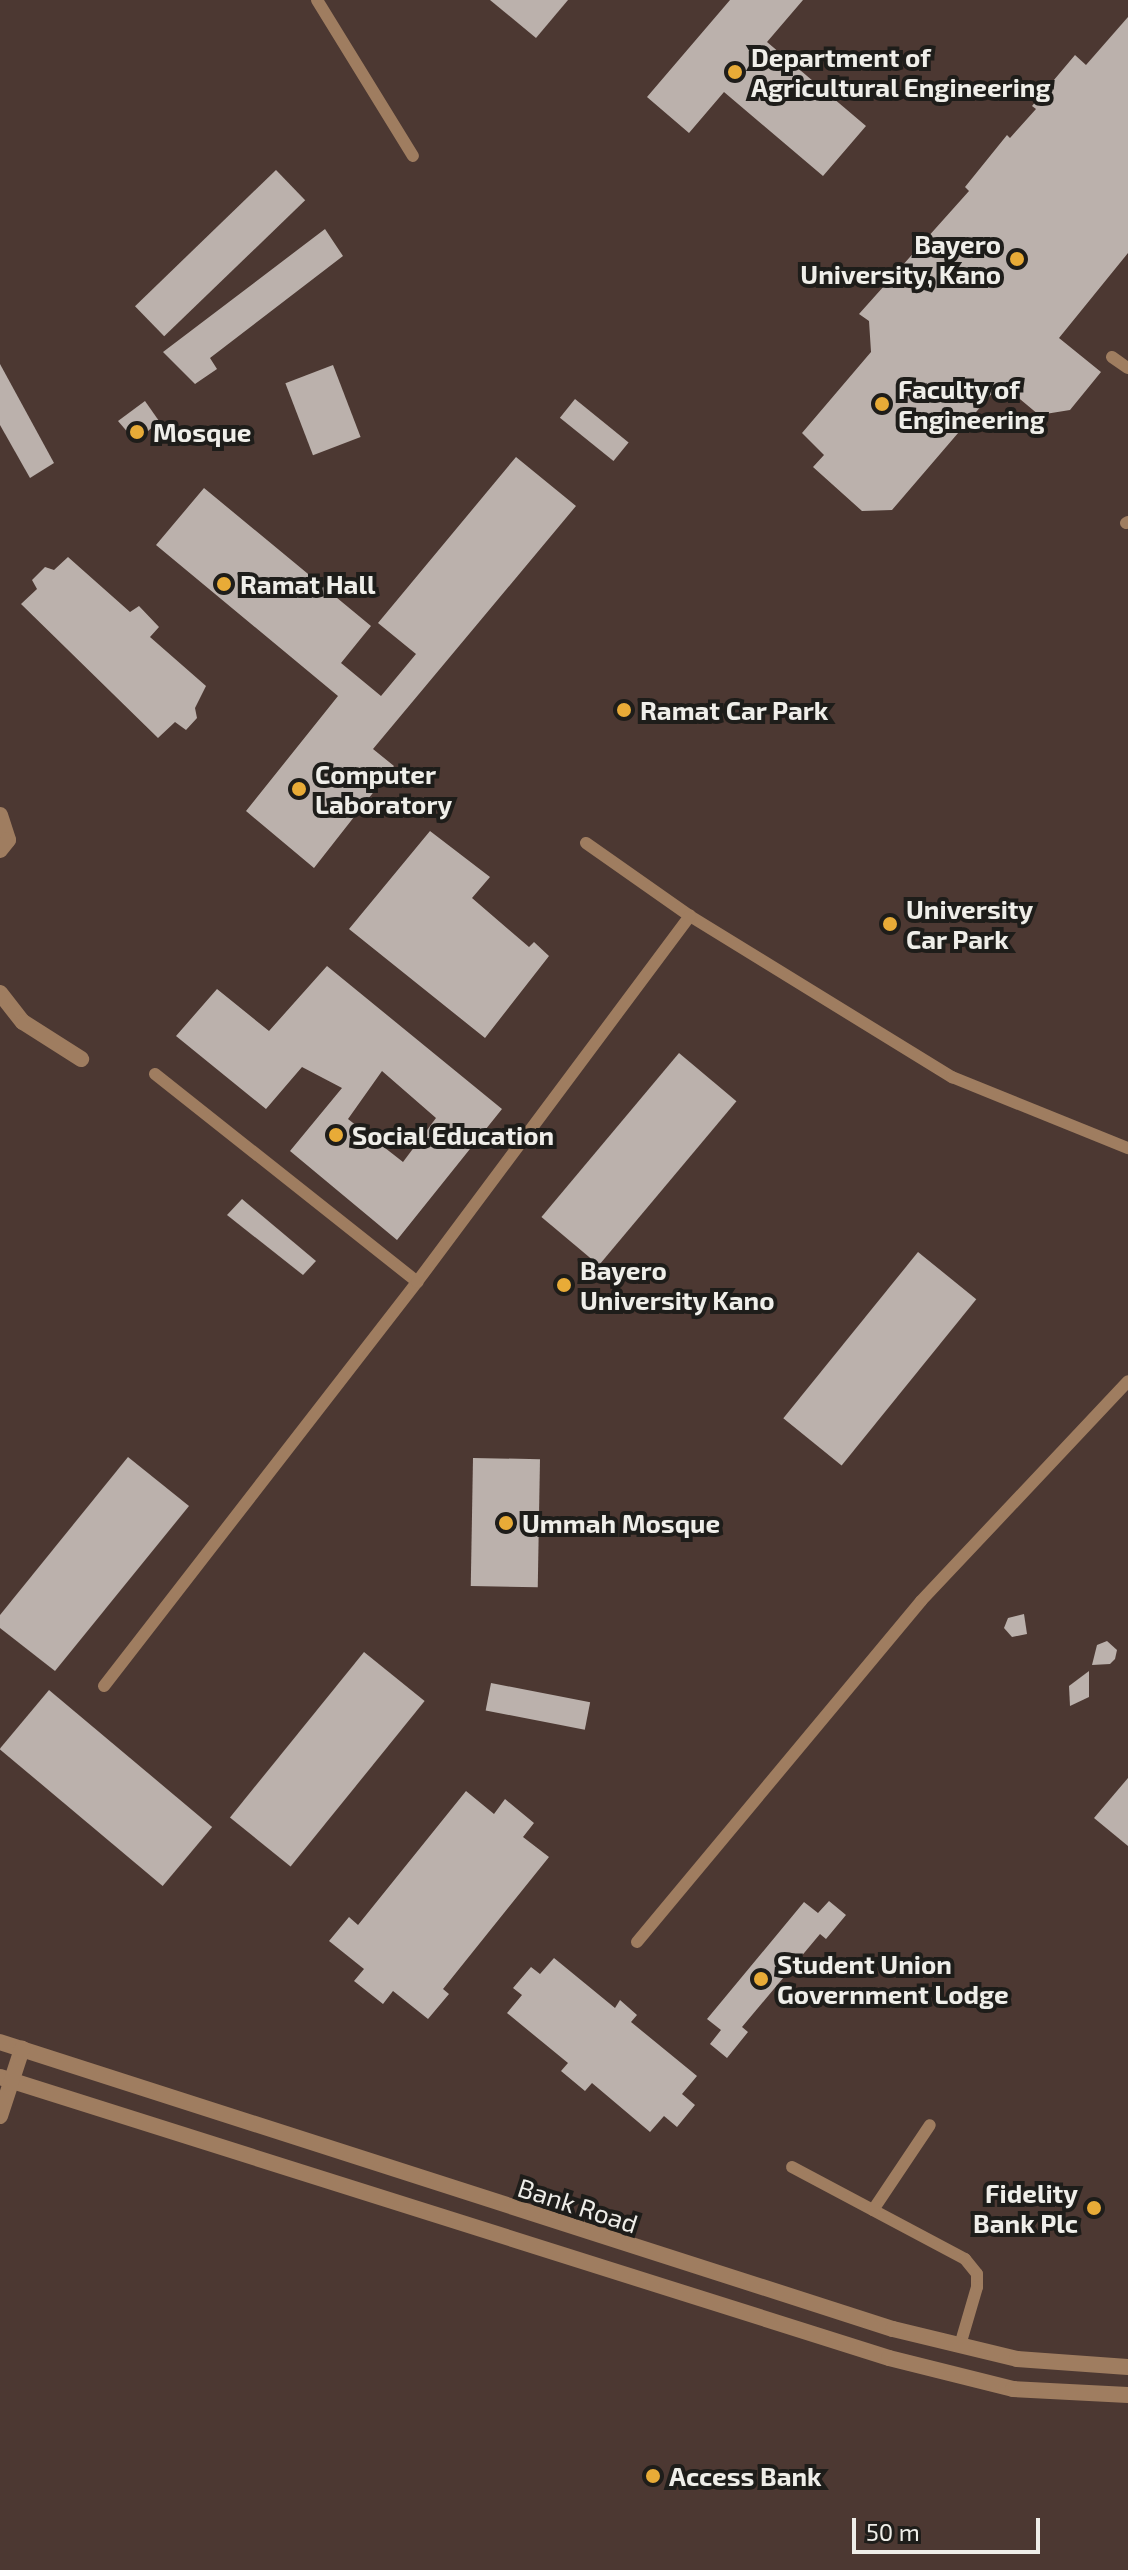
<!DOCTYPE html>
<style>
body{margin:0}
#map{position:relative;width:1128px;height:2570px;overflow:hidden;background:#37362e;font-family:"Exo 2",sans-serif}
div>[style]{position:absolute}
.education>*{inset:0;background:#4c3832;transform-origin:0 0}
.building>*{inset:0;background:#bbb1ac;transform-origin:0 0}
.service>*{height:12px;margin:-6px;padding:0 6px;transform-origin:6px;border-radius:6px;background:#9f7d60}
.minor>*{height:16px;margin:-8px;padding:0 8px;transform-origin:8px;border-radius:8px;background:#9f7d60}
.dots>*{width:22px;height:22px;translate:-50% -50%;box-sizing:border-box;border:4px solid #1e1d1a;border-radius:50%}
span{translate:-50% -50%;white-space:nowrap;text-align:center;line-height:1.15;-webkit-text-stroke:8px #1e1d1a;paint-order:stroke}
.poi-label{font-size:26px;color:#efeee9;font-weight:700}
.left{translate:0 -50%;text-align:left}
.right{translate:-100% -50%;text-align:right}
.street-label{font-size:26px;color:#efeee9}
.scale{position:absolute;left:852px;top:2518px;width:188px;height:36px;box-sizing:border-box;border:4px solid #efeee9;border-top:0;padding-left:10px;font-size:24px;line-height:28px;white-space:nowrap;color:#efeee9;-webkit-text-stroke:6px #1e1d1a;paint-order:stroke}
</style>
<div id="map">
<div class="education">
<div style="left:0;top:0;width:1128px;height:2570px"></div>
</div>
<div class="building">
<div style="clip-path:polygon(490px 0,568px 0,536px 38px)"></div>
<div style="clip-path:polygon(730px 0,803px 0,767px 42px,866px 126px,823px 176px,724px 92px,689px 133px,647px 97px)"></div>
<div style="clip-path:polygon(1128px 17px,1128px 253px,1059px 338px,1101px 372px,1070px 410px,1039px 415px,1001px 383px,892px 510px,862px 511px,813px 467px,824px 455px,802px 433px,871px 352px,869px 321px,859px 314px,969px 191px,965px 187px,1007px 135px,1010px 138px,1036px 109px,1032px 106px,1075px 55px,1086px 65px)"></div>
<div style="left:276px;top:170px;width:42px;height:196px;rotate:46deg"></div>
<div style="clip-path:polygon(325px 229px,343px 256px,210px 358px,217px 369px,195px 384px,163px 352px)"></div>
<div style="clip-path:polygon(0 364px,54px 463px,30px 478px,0 425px)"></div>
<div style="left:333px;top:365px;width:77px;height:51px;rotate:69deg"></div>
<div style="left:575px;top:399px;width:69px;height:24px;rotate:39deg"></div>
<div style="clip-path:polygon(145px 401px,159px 421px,136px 442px,118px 421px)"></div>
<div style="clip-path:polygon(516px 457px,576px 506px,373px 749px,394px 766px,314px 868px,246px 811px,338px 696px,156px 545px,204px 488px,371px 626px,341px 663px,381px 696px,416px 654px,378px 623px)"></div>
<div style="clip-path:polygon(68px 557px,130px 612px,139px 606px,159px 627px,150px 637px,206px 686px,195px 708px,197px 718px,186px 730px,175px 722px,158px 738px,21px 604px,37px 589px,32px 580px,45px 567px,54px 570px)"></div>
<div style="clip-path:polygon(430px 831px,490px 877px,472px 898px,529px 947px,534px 942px,549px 956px,485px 1038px,349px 929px)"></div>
<div style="clip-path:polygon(evenodd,327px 966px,502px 1109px,397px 1240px,290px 1151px,342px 1088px,302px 1067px,266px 1109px,176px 1036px,217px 989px,269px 1031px,327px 966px,382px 1071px,436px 1118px,403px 1162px,348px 1119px,382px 1071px)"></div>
<div style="left:679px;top:1053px;width:75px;height:214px;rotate:40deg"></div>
<div style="clip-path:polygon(242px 1199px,316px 1261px,303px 1275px,227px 1215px)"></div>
<div style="left:918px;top:1252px;width:75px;height:214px;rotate:39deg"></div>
<div style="clip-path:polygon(128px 1457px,189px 1506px,55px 1671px,0 1628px,0 1615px)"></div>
<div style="left:473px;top:1458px;width:67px;height:128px;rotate:1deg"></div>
<div style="clip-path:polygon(1024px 1614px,1027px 1634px,1012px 1637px,1004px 1628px,1008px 1618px)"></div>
<div style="clip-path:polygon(1107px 1641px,1117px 1650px,1115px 1659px,1110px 1664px,1092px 1665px,1097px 1645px)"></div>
<div style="left:364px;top:1652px;width:78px;height:213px;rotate:39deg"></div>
<div style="clip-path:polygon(1089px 1671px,1089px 1697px,1070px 1706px,1069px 1686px)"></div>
<div style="left:491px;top:1683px;width:101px;height:28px;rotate:11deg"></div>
<div style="left:49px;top:1690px;width:213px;height:77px;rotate:40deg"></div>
<div style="clip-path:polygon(1128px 1778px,1128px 1846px,1094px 1818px)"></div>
<div style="clip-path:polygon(466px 1791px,494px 1814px,505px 1799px,534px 1823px,523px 1837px,549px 1857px,443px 1989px,449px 1994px,428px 2019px,393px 1991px,383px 2004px,354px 1981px,364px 1969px,329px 1941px,349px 1917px,358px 1925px)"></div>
<div style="clip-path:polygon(829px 1901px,846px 1915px,826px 1939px,820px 1934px,742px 2027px,748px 2032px,727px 2058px,710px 2044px,721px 2030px,707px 2019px,804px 1902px,818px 1913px)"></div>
<div style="clip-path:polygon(554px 1958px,615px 2008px,620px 2000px,637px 2015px,631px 2022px,697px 2076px,682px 2094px,695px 2105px,677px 2127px,664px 2116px,650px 2132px,592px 2083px,585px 2091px,561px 2071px,568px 2063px,507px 2013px,522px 1995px,513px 1988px,531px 1967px,540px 1974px)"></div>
</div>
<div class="service">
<div style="left:317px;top:0;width:183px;rotate:58.4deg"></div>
<div style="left:1112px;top:357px;width:19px;rotate:35deg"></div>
<div style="left:1126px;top:523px;width:2px;rotate:-27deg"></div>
<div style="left:586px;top:843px;width:127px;rotate:35.1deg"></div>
<div style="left:690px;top:916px;width:308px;rotate:31.6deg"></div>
<div style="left:952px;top:1077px;width:190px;rotate:22deg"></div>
<div style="left:155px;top:1074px;width:335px;rotate:38.4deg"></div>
<div style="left:104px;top:1686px;width:511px;rotate:-52.23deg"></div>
<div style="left:417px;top:1282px;width:457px;rotate:-53.3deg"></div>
<div style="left:637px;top:1942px;width:444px;rotate:-50.2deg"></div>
<div style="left:921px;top:1601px;width:302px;rotate:-46.7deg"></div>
<div style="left:792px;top:2167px;width:196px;rotate:28deg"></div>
<div style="left:965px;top:2259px;width:19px;rotate:51deg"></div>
<div style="left:977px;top:2274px;width:13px;rotate:90deg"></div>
<div style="left:977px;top:2287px;width:60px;rotate:106.3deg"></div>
<div style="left:873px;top:2210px;width:102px;rotate:-56.2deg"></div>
</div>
<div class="minor">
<div style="left:0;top:815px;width:26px;rotate:72deg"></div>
<div style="left:8px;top:840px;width:13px;rotate:129deg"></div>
<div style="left:0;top:993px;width:37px;rotate:52deg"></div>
<div style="left:23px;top:1022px;width:69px;rotate:32.5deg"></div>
<div style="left:0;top:2042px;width:938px;rotate:17.82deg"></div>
<div style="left:893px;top:2329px;width:128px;rotate:13.6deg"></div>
<div style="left:1017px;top:2359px;width:111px;rotate:4.1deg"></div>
<div style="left:0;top:2077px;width:932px;rotate:17.54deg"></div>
<div style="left:889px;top:2358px;width:128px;rotate:14deg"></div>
<div style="left:1013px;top:2389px;width:115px;rotate:3deg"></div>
<div style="left:0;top:2116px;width:71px;rotate:-71.8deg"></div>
</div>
<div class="dots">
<div style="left:735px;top:72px;background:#e8ab37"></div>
<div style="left:1017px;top:259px;background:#e8ab37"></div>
<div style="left:882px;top:404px;background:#e8ab37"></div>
<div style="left:137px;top:432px;background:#e8ab37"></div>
<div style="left:224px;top:584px;background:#e8ab37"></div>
<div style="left:624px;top:710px;background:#e8ab37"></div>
<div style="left:299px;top:789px;background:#e8ab37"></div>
<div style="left:890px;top:924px;background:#e8ab37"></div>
<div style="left:336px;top:1135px;background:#e8ab37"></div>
<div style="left:564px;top:1285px;background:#e8ab37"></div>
<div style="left:506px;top:1523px;background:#e8ab37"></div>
<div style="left:761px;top:1979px;background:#e8ab37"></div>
<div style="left:1094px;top:2208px;background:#e8ab37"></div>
<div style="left:653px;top:2476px;background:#e8ab37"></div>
</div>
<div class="poi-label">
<span class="left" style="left:751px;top:72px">Department of<br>Agricultural Engineering</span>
<span class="right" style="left:1001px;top:259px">Bayero<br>University, Kano</span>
<span class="left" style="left:898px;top:404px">Faculty of<br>Engineering</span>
<span class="left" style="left:153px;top:432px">Mosque</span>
<span class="left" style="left:240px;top:584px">Ramat Hall</span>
<span class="left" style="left:640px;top:710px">Ramat Car Park</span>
<span class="left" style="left:315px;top:789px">Computer<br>Laboratory</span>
<span class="left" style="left:906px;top:924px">University<br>Car Park</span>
<span class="left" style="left:352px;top:1135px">Social Education</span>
<span class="left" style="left:580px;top:1285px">Bayero<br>University Kano</span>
<span class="left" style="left:522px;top:1523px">Ummah Mosque</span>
<span class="left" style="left:777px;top:1979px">Student Union<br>Government Lodge</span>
<span class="right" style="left:1078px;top:2208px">Fidelity<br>Bank Plc</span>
<span class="left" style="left:669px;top:2476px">Access Bank</span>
</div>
<div class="street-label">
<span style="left:578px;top:2205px;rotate:18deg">Bank Road</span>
</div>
<div class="scale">50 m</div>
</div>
